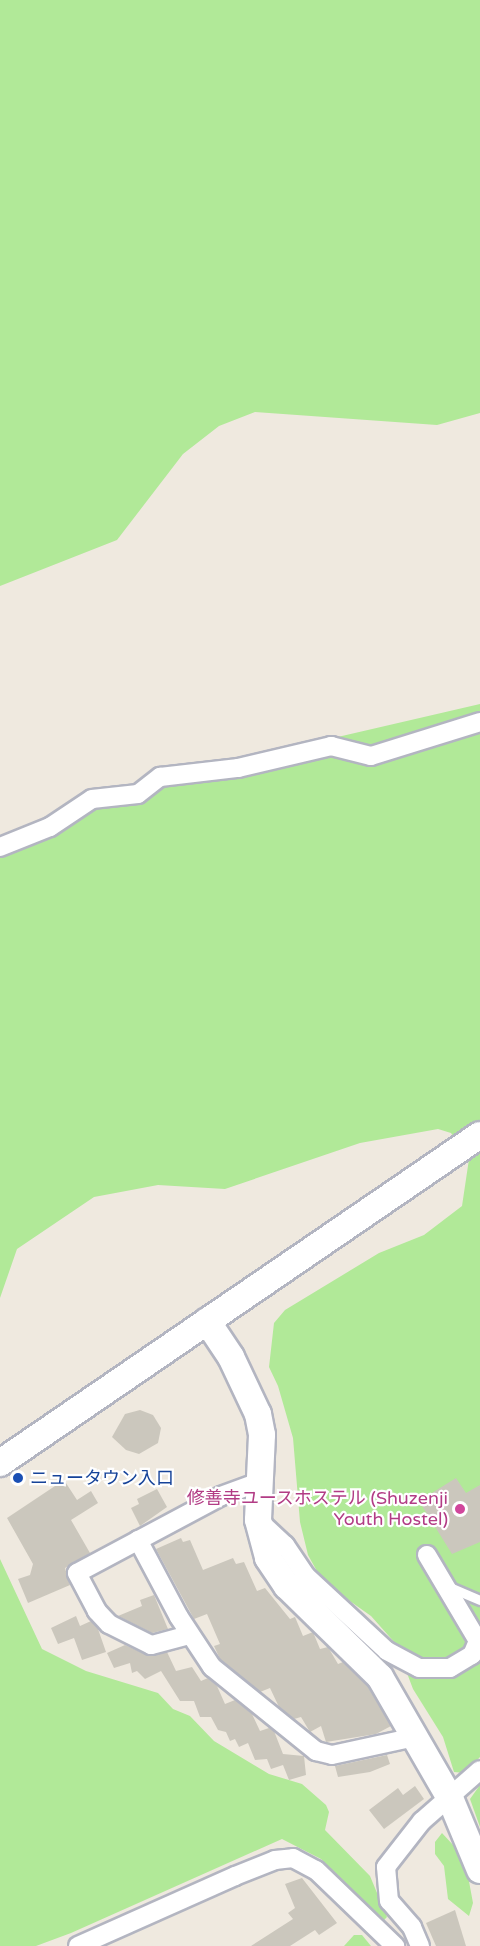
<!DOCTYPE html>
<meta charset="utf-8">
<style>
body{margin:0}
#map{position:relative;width:480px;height:1946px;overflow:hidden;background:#efe9df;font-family:"Varela Round","Noto Sans JP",sans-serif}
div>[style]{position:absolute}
.green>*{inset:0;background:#b1e998}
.building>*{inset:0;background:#cbc7bd}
.roads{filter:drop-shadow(2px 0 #b3b5c1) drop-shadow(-2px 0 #b3b5c1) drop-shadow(0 2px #b3b5c1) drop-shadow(0 -2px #b3b5c1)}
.lane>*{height:9px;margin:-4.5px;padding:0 4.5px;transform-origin:4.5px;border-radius:4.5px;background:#fff}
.street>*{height:18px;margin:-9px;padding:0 9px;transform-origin:9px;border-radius:9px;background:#fff}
.secondary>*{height:26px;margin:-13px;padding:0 13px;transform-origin:13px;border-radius:13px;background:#fff}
.dots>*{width:16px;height:16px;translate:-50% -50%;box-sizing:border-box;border:3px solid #fff;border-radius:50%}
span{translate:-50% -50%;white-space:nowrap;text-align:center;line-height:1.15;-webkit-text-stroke:4.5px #fff;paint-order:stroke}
.transit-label{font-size:18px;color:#164399}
.left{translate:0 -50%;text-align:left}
.hotel-label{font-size:18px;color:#b23c85}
.right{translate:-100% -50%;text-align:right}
</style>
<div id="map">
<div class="green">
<div style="clip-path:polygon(0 0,480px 0,480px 413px,437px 425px,255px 412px,219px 426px,183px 454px,117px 540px,0 586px)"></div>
<div style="clip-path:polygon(480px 704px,480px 1757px,465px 1773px,454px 1772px,443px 1737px,413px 1689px,396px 1644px,371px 1616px,323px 1582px,308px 1555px,300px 1522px,293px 1438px,278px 1386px,269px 1367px,274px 1323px,285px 1310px,379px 1253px,424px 1235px,462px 1206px,469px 1159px,451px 1133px,438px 1129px,360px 1143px,225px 1189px,158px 1185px,94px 1197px,17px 1249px,0 1298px,0 838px,92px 806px,329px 739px)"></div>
<div style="clip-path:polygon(0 1559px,42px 1649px,86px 1671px,158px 1693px,173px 1709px,190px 1716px,214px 1741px,269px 1774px,302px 1784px,326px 1805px,329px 1812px,325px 1830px,370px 1876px,387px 1917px,384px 1920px,321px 1859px,282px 1839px,71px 1933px,36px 1946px,0 1946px)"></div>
<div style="clip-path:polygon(480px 1785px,480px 1827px,470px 1799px)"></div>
<div style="clip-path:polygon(442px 1833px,454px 1846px,468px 1876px,473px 1903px,469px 1916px,448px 1899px,444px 1866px,435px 1854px,435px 1842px)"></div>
<div style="clip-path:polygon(354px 1935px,362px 1935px,371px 1946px,344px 1946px)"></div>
</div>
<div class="building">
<div style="clip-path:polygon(140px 1410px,153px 1415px,161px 1428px,158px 1443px,139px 1454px,126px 1450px,112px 1437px,125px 1414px)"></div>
<div style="clip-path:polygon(456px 1478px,466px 1493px,480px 1485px,480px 1542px,452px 1554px,419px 1501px)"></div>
<div style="clip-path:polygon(64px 1480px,77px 1500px,91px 1491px,98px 1503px,71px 1520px,90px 1553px,65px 1568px,70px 1585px,28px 1603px,18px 1579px,30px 1575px,33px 1564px,7px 1518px)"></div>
<div style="clip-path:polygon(157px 1489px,167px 1507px,140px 1526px,131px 1508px,139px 1504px,137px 1499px)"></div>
<div style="clip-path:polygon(181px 1538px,183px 1542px,190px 1540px,203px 1570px,233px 1558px,236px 1564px,244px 1562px,257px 1591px,265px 1588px,290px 1619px,295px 1617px,303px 1636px,313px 1632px,320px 1649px,328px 1647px,338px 1664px,343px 1662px,367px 1685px,391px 1726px,376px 1734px,326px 1742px,321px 1726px,310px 1732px,301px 1717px,294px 1719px,279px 1707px,270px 1688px,260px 1692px,220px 1659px,214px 1646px,220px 1644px,207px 1614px,194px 1619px,156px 1549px)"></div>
<div style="clip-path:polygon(154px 1595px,168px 1629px,152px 1633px,118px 1616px,142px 1606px,140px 1600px)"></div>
<div style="clip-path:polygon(76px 1616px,80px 1626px,91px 1621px,98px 1629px,106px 1652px,82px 1660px,74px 1638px,58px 1644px,51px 1628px)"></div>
<div style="clip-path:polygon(125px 1645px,147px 1655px,167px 1652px,176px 1671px,192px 1667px,201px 1681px,208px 1678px,217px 1686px,225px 1704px,235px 1700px,252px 1714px,260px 1731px,269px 1728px,274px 1731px,283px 1754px,304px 1756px,306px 1775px,289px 1780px,283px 1765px,271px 1769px,267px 1759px,255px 1760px,248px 1743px,239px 1747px,235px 1739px,230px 1741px,226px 1732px,218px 1730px,211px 1717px,200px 1717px,194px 1701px,180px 1701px,161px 1671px,145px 1679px,137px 1671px,132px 1673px,130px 1663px,114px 1668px,107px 1653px)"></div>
<div style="clip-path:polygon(387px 1755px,390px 1764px,370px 1772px,338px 1777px,335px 1766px)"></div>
<div style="clip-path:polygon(415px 1786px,424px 1799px,384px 1829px,369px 1810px,398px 1788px,403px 1795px)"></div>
<div style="clip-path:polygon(302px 1878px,337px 1923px,319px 1935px,315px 1930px,290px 1946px,251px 1946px,293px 1919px,288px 1913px,295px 1908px,285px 1884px)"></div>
<div style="clip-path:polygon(455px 1910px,466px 1946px,436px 1946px,426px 1923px)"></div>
</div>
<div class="roads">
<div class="lane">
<div style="left:447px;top:1586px;width:36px;rotate:23deg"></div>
</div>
<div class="street">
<div style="left:0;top:847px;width:54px;rotate:-21.8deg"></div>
<div style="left:50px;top:827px;width:50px;rotate:-33.7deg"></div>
<div style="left:92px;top:799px;width:46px;rotate:-6.2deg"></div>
<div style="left:138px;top:794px;width:28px;rotate:-38deg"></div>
<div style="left:160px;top:777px;width:79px;rotate:-6.6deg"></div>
<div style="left:238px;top:768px;width:96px;rotate:-13.3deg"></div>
<div style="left:331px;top:746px;width:41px;rotate:14deg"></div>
<div style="left:371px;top:756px;width:114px;rotate:-17.3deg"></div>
<div style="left:258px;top:1520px;width:37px;rotate:43deg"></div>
<div style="left:285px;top:1545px;width:37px;rotate:56deg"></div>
<div style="left:306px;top:1576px;width:110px;rotate:42.8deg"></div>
<div style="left:387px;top:1651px;width:36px;rotate:28deg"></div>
<div style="left:419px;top:1668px;width:31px"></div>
<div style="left:450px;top:1668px;width:26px;rotate:-31deg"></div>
<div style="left:472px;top:1655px;width:15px;rotate:-67deg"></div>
<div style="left:478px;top:1641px;width:100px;rotate:-120.7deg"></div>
<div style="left:138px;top:1540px;width:87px;rotate:62deg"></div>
<div style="left:179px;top:1617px;width:60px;rotate:56.6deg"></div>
<div style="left:212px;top:1667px;width:134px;rotate:38.9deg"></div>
<div style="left:316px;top:1751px;width:16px;rotate:14deg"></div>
<div style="left:332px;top:1755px;width:85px;rotate:-12.2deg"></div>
<div style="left:189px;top:1635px;width:39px;rotate:165deg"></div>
<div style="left:151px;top:1645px;width:47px;rotate:-153.4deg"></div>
<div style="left:109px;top:1624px;width:18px;rotate:-133deg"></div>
<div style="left:97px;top:1611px;width:43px;rotate:-117.8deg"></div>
<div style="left:77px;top:1573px;width:163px;rotate:-28.1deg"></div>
<div style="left:221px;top:1496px;width:40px;rotate:-20.2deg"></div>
<div style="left:78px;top:1946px;width:172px;rotate:-24deg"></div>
<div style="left:235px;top:1876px;width:43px;rotate:-21.8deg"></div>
<div style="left:275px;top:1860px;width:18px;rotate:-6deg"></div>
<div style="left:293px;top:1858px;width:26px;rotate:28deg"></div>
<div style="left:316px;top:1870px;width:110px;rotate:43.9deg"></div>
<div style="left:420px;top:1946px;width:21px;rotate:-113deg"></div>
<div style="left:412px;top:1927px;width:35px;rotate:-131deg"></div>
<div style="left:389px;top:1901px;width:34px;rotate:-95deg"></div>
<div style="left:386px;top:1867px;width:58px;rotate:-52deg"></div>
<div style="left:422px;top:1821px;width:77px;rotate:-41.3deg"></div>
</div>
<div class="secondary">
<div style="left:207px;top:1321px;width:43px;rotate:56.3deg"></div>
<div style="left:231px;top:1357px;width:63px;rotate:64.7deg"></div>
<div style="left:258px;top:1414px;width:21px;rotate:79deg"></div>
<div style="left:262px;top:1435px;width:85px;rotate:92.7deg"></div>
<div style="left:258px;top:1520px;width:39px;rotate:75deg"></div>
<div style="left:268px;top:1558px;width:34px;rotate:56deg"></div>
<div style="left:287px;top:1586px;width:130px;rotate:44.4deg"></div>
<div style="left:380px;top:1677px;width:140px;rotate:60deg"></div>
<div style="left:450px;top:1798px;width:78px;rotate:67.4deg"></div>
<div style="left:0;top:1463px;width:581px;rotate:-34.35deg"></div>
</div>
</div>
<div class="dots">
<div style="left:18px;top:1478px;background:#1a4fb4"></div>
<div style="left:460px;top:1509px;background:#d1479c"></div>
</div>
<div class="transit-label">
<span class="left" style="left:30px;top:1478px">ニュータウン入口</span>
</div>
<div class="hotel-label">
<span class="right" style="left:448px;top:1509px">修善寺ユースホステル (Shuzenji<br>Youth Hostel)</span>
</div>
</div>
